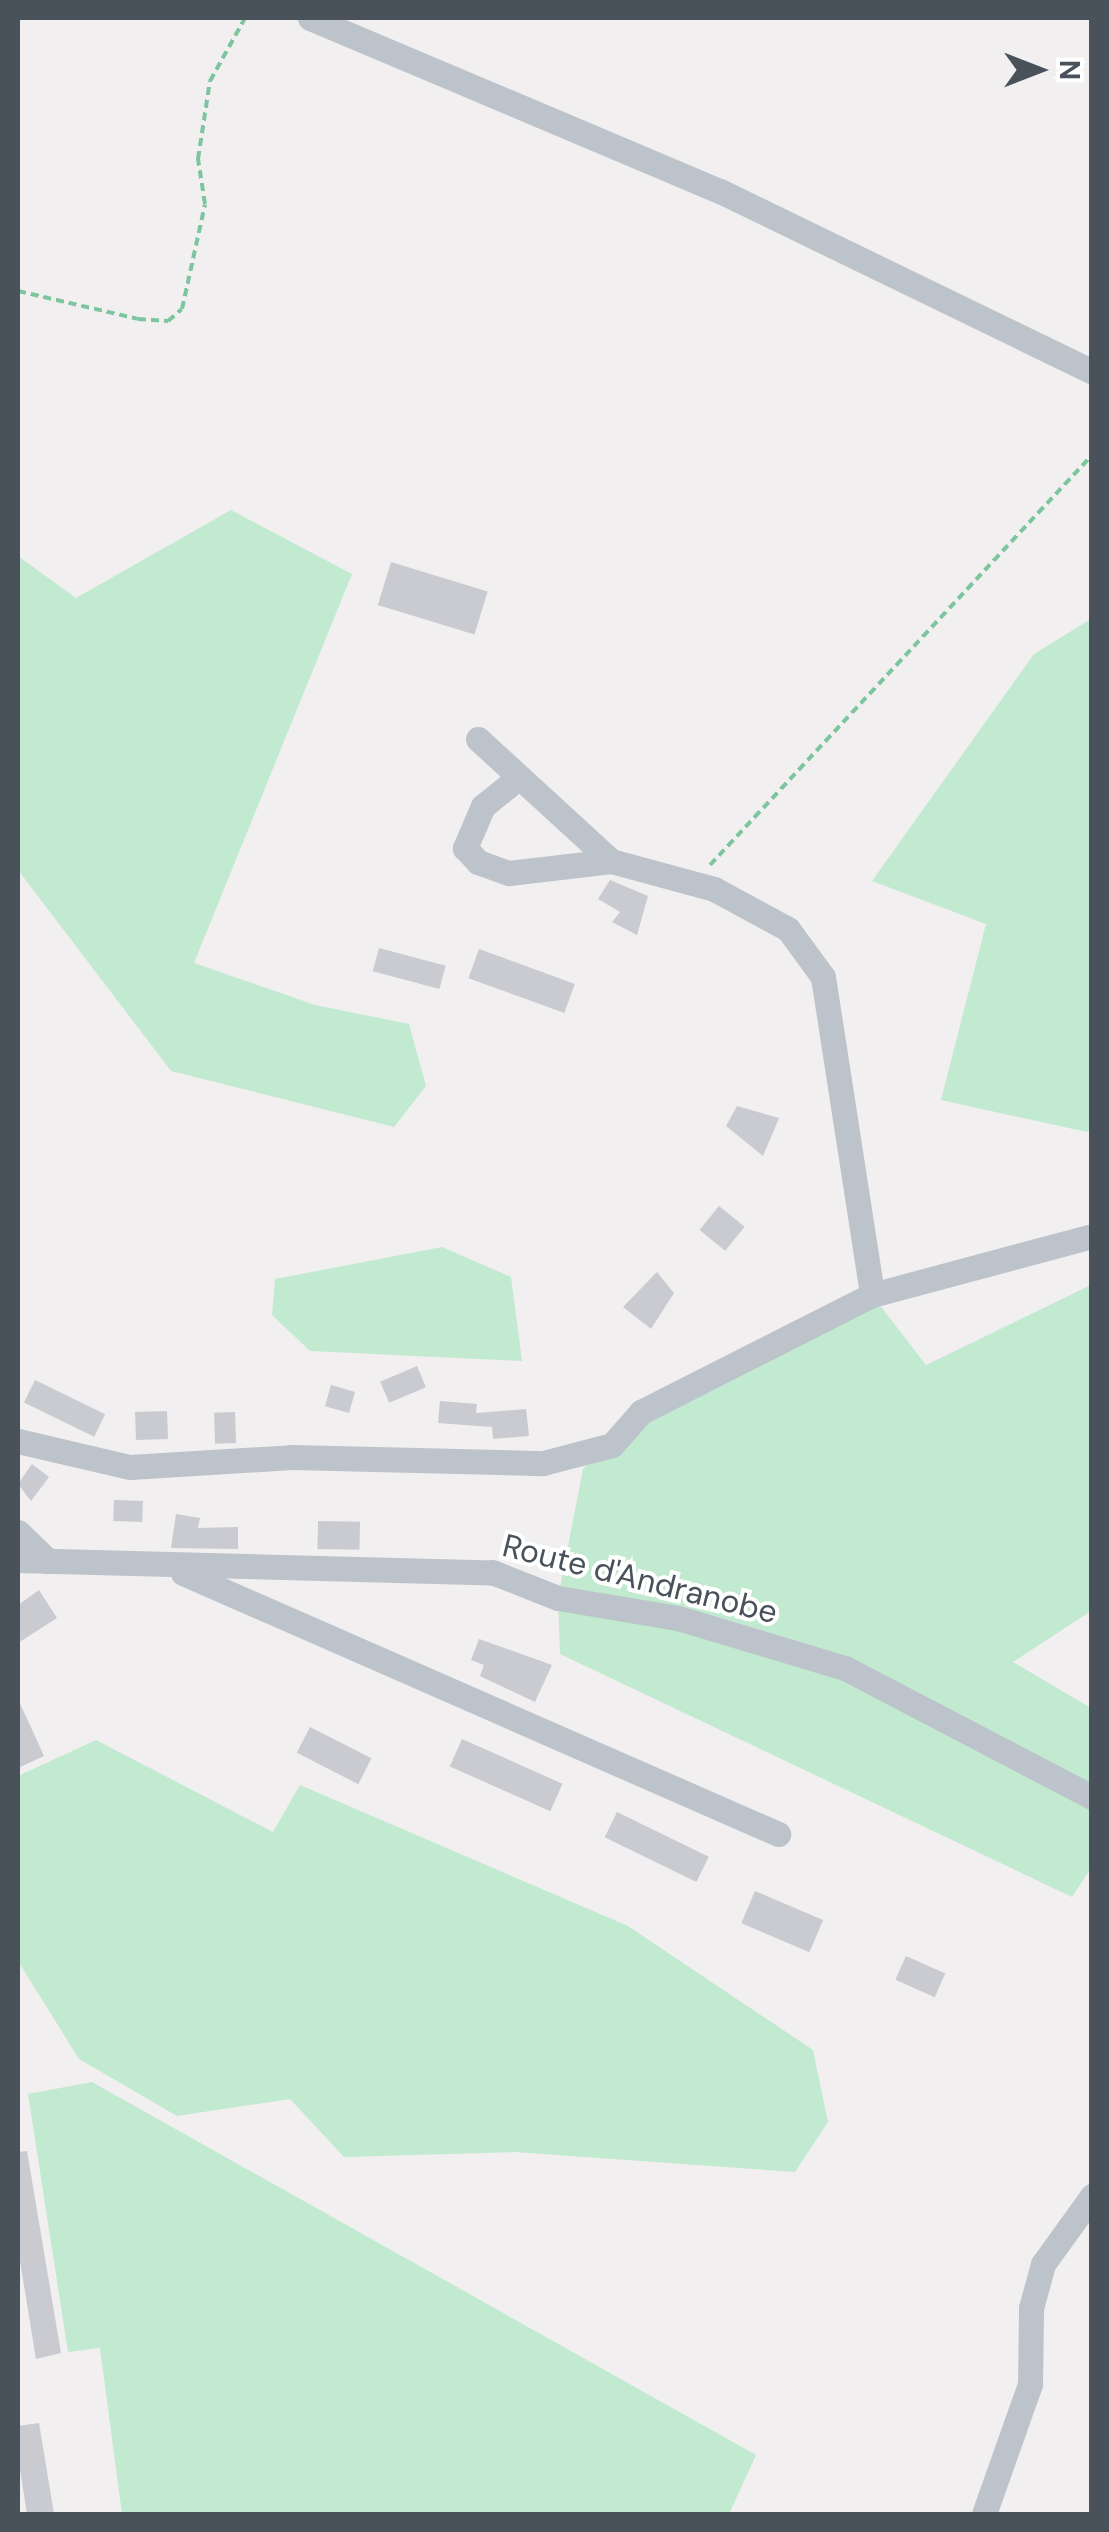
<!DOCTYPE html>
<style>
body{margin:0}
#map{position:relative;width:1109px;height:2532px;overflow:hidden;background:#f1efef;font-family:"DM Sans",sans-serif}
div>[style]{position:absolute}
.green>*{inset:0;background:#c2ead0}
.building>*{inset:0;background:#c9cbd1;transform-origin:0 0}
.path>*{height:4px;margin-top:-2px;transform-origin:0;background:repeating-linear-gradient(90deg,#7dc59f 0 8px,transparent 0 13px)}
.minor>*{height:25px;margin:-12.5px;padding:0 12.5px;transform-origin:12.5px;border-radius:12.5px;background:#bcc3ca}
span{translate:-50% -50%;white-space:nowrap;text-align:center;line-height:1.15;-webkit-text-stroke:8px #fff;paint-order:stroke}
.street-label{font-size:32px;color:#49525a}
.frame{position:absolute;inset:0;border:20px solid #49525a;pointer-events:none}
.north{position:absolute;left:989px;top:20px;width:100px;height:100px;-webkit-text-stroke:8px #fff;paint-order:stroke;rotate:90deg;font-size:28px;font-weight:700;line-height:40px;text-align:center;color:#49525a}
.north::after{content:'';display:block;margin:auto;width:35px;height:45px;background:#49525a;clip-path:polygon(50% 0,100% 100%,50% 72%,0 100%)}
</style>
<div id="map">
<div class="green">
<div style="clip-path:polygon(231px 510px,352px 574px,194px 963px,315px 1005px,409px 1024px,426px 1086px,394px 1127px,171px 1071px,18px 870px,18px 556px,76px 598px)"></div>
<div style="clip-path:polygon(1091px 619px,1092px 1126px,1087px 1132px,941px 1100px,986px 924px,872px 881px,1034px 654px)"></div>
<div style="clip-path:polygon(442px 1247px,511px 1277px,522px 1361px,310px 1351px,272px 1315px,275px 1279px)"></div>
<div style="clip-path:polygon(1091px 1285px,1091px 1611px,1013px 1662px,1091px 1708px,1091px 1868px,1072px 1897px,560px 1654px,558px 1598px,583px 1469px,641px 1412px,872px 1295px,926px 1365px)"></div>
<div style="clip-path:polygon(96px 1740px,273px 1832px,300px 1785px,628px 1926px,813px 2050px,828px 2122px,795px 2172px,515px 2152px,344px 2157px,290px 2099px,177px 2116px,79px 2059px,18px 1961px,18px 1776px)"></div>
<div style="clip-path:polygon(92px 2082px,756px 2455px,729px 2514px,122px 2514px,100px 2348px,68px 2352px,28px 2094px)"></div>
</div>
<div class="building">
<div style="left:391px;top:562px;width:101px;height:45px;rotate:17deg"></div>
<div style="clip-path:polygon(610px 880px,648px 896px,637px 935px,612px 922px,620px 912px,598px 899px)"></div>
<div style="left:379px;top:948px;width:69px;height:24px;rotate:15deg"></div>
<div style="left:479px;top:949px;width:102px;height:31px;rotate:20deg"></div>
<div style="clip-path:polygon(737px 1106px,779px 1118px,763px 1156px,726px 1126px)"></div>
<div style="left:719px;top:1206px;width:33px;height:31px;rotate:39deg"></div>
<div style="clip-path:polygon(657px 1272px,674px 1293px,651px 1329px,623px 1307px)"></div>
<div style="left:417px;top:1366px;width:23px;height:40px;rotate:67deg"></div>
<div style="left:35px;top:1380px;width:78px;height:25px;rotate:26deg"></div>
<div style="left:331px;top:1385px;width:25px;height:22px;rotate:16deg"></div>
<div style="clip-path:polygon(440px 1401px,477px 1404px,476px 1413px,526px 1409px,529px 1436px,493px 1439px,492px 1427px,438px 1423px)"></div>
<div style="left:167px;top:1411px;width:28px;height:32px;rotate:88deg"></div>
<div style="left:235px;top:1412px;width:31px;height:21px;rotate:88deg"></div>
<div style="clip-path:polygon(32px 1464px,49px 1477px,31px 1501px,18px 1484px)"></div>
<div style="left:114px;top:1500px;width:29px;height:21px;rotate:2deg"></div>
<div style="clip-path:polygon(176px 1514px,200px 1518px,198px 1528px,238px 1527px,238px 1549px,171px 1548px)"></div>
<div style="left:318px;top:1521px;width:42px;height:28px;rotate:1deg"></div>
<div style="clip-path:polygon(39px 1590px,57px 1618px,18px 1643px,18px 1605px)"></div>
<div style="clip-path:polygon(479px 1639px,552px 1665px,535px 1702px,480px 1676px,484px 1665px,471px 1660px)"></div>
<div style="clip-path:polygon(18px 1699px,44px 1756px,18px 1768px)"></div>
<div style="left:310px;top:1727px;width:69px;height:29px;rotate:27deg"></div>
<div style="left:462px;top:1739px;width:110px;height:30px;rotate:24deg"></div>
<div style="left:617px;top:1812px;width:102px;height:28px;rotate:26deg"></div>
<div style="left:755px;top:1891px;width:74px;height:35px;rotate:23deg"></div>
<div style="left:906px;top:1956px;width:43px;height:26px;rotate:24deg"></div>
<div style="clip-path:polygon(27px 2151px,61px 2353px,36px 2359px,18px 2249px,18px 2152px)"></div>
<div style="clip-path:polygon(39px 2423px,54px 2514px,27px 2514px,18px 2457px,18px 2426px)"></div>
</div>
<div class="path">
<div style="left:18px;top:291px;width:123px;rotate:13.1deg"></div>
<div style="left:138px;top:319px;width:30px;rotate:4deg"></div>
<div style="left:168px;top:321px;width:18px;rotate:-41deg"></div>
<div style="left:182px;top:309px;width:107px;rotate:-77.6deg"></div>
<div style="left:205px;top:204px;width:46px;rotate:-98.8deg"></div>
<div style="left:198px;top:159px;width:79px;rotate:-81.3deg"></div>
<div style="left:210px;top:81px;width:72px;rotate:-60.9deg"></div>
<div style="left:710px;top:865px;width:560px;rotate:-47.02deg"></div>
</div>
<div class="minor">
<div style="left:310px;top:18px;width:445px;rotate:22.9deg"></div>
<div style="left:720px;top:191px;width:414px;rotate:25.9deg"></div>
<div style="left:478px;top:739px;width:180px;rotate:42.5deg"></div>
<div style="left:518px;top:778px;width:45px;rotate:141.3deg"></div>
<div style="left:483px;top:806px;width:46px;rotate:113.2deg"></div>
<div style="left:465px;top:848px;width:19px;rotate:47deg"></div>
<div style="left:478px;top:862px;width:33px;rotate:20deg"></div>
<div style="left:509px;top:873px;width:103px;rotate:-6.7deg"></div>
<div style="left:611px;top:861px;width:107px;rotate:15.2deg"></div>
<div style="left:714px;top:889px;width:84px;rotate:28.4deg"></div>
<div style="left:788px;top:929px;width:59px;rotate:53.9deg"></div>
<div style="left:823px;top:977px;width:322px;rotate:81.2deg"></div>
<div style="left:18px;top:1441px;width:115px;rotate:13.1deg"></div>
<div style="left:130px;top:1467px;width:162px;rotate:-3.5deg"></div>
<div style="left:292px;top:1457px;width:251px;rotate:1.4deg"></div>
<div style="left:543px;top:1463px;width:71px;rotate:-14.6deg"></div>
<div style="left:612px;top:1445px;width:44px;rotate:-48.7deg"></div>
<div style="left:641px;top:1412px;width:259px;rotate:-26.9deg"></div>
<div style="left:872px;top:1295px;width:228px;rotate:-15deg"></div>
<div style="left:18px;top:1532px;width:42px;rotate:44deg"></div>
<div style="left:18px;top:1560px;width:474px;rotate:1.5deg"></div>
<div style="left:492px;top:1572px;width:71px;rotate:21.5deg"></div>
<div style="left:558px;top:1598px;width:122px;rotate:9.5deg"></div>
<div style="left:678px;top:1618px;width:174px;rotate:16.7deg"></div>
<div style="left:845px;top:1668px;width:279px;rotate:27.6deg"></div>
<div style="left:183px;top:1573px;width:650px;rotate:23.68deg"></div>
<div style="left:984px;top:2514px;width:138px;rotate:-70.5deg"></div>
<div style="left:1030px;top:2384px;width:76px;rotate:-89.2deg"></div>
<div style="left:1031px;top:2308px;width:46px;rotate:-74.7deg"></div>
<div style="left:1043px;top:2264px;width:84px;rotate:-54.2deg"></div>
</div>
<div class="street-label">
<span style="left:640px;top:1579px;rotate:14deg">Route d'Andranobe</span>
</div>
<div class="frame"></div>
<div class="north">N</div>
</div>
